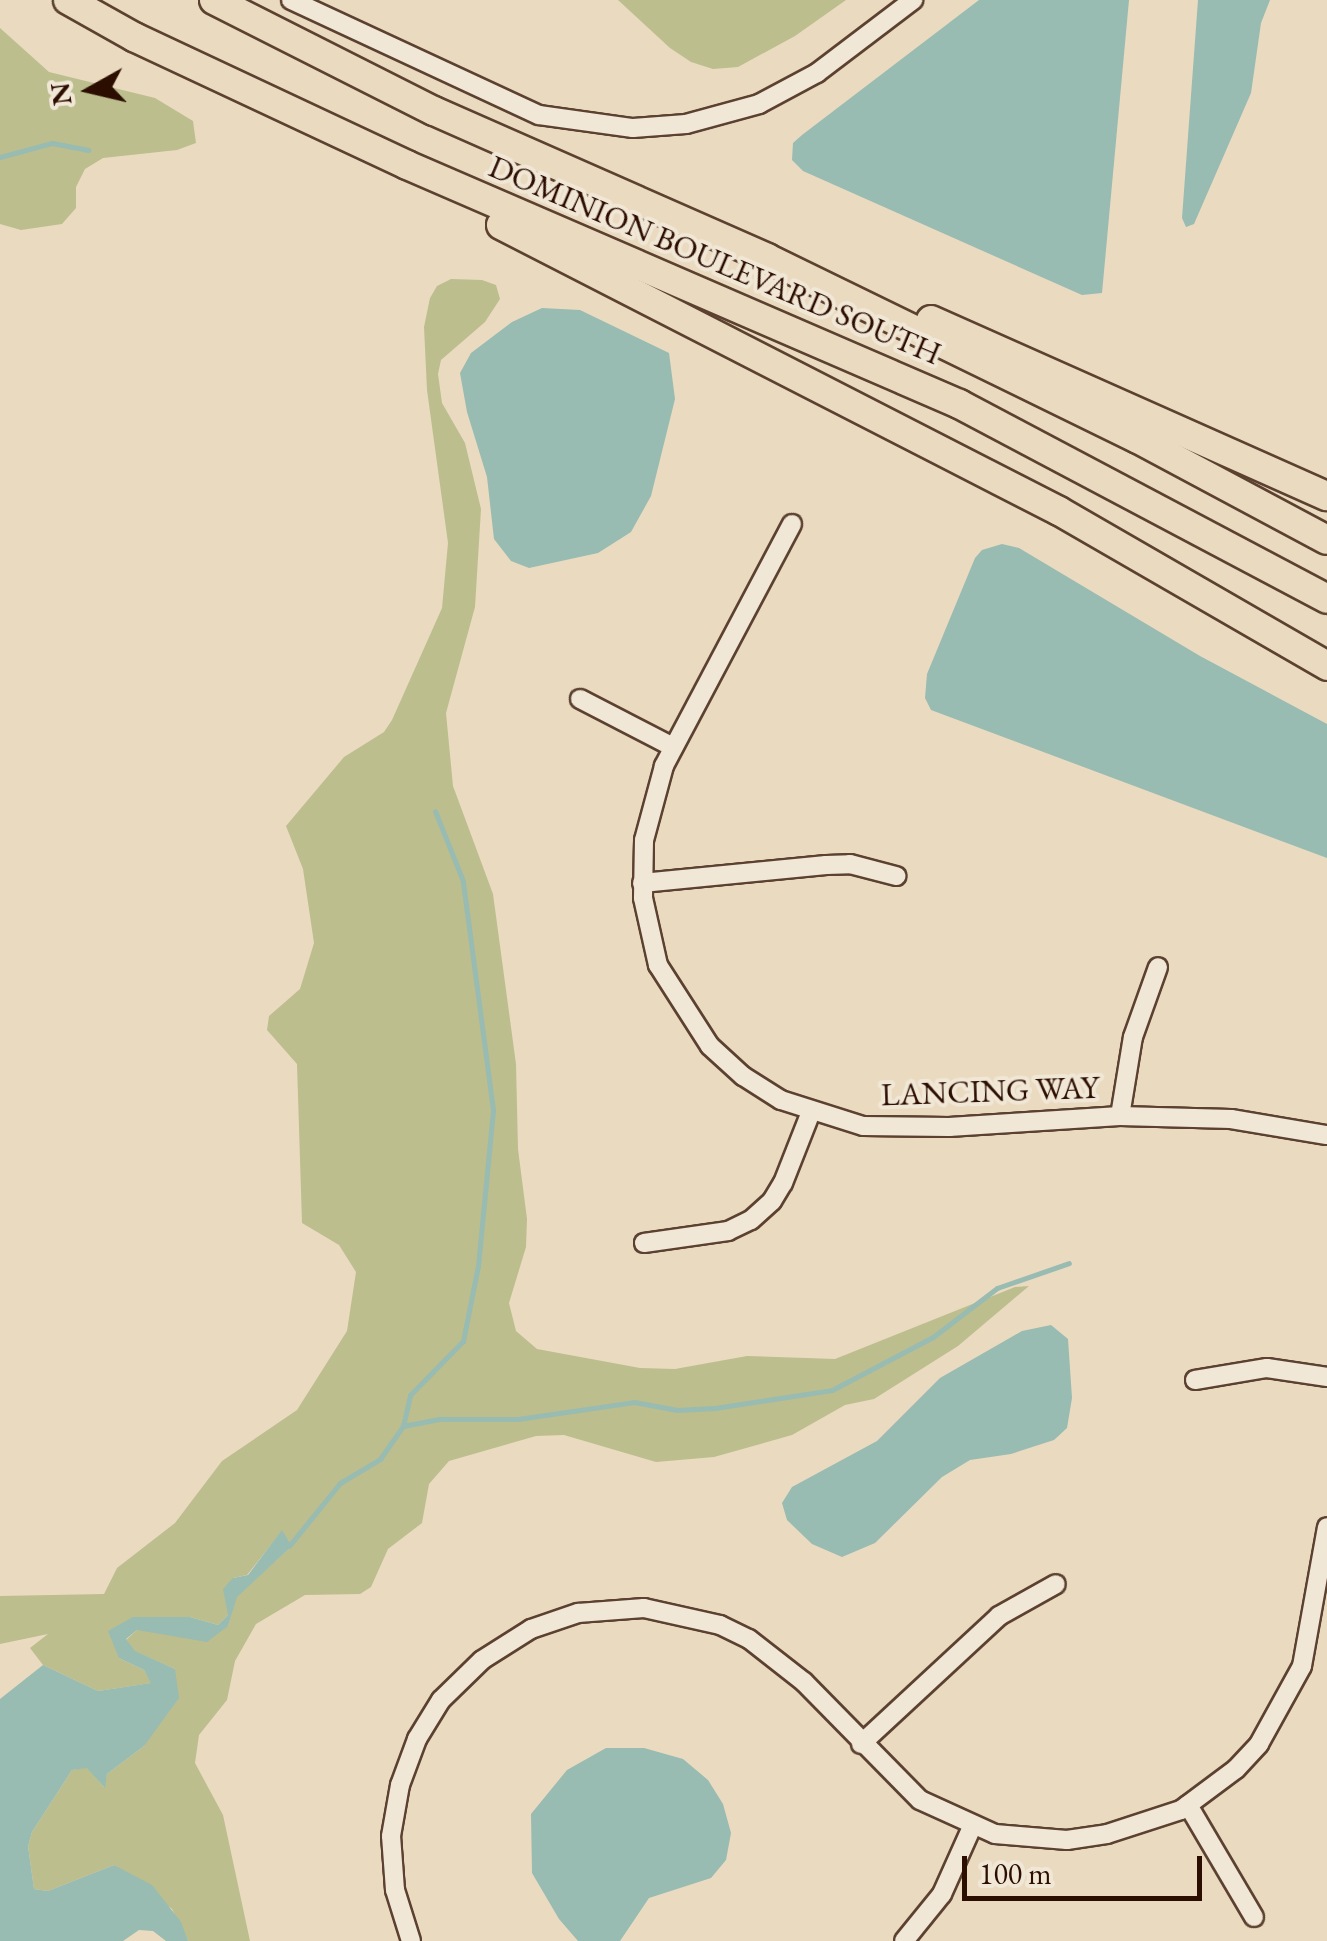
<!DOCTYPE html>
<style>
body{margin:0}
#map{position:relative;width:1327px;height:1941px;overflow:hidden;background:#eadac0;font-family:"EB Garamond",serif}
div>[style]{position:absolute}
.green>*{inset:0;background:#bcbe8e}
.water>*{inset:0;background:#98bbb2}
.stream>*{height:5px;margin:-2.5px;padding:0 2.5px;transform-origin:2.5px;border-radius:2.5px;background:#98bbb2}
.roads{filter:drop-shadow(2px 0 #5c4130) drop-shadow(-2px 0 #5c4130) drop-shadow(0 2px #5c4130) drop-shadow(0 -2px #5c4130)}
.minor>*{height:18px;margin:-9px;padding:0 9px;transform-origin:9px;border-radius:9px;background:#f1e7d6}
.highway>*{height:28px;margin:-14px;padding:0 14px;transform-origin:14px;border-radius:14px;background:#eadac0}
span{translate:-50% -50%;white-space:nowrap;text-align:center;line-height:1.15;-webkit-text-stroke:8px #f1e7d6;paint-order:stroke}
.street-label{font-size:32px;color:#2c0e00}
.north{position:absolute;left:40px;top:40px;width:100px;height:100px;-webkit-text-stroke:8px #f1e7d6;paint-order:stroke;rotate:262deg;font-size:28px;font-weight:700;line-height:40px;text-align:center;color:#2c0e00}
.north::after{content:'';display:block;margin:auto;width:35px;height:45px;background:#2c0e00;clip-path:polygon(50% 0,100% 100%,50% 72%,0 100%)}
.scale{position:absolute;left:962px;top:1856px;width:240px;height:45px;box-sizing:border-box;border:5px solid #2c0e00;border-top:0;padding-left:12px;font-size:30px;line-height:35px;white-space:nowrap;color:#2c0e00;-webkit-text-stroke:8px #f1e7d6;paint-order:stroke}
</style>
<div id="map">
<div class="green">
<div style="clip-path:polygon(618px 0,846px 0,795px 36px,738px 67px,713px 69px,691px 62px,670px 48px)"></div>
<div style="clip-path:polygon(0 28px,49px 72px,155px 98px,193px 121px,196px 143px,177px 150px,103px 158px,85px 169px,76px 187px,76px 208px,62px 224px,21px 230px,0 224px)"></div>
<div style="clip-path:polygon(451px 279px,482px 280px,496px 285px,500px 299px,485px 322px,441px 360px,438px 374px,442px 403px,465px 443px,481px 509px,475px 607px,446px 713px,453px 786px,493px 894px,516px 1064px,518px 1149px,527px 1219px,526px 1247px,509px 1303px,516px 1331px,537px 1349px,640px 1368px,675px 1369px,747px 1356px,835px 1359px,1015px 1287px,1029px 1286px,958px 1346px,874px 1399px,845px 1405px,792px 1435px,714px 1457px,656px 1462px,564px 1435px,536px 1436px,449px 1461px,429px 1484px,422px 1523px,388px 1549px,371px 1587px,360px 1594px,305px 1595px,256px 1624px,235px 1661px,227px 1700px,199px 1735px,195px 1763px,223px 1815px,250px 1941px,188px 1941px,172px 1909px,114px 1865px,48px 1891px,34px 1889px,28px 1846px,32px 1832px,72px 1770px,87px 1767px,104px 1787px,107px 1774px,144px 1746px,175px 1669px,134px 1651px,126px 1640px,137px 1630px,228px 1626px,236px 1597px,292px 1546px,282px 1531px,247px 1575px,233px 1578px,228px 1615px,218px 1625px,190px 1617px,133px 1617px,119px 1658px,144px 1670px,152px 1683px,98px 1691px,43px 1665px,30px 1648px,48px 1634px,0 1644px,0 1596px,104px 1594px,117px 1568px,175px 1523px,222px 1461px,297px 1410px,347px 1331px,356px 1272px,339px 1245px,302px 1223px,297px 1064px,267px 1030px,269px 1016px,300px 989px,314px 943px,303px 869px,286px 826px,344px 757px,384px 732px,392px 720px,442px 608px,448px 543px,427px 390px,424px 327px,430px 298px,437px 286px)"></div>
</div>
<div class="water">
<div style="clip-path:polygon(979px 0,1129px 0,1102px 293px,1082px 295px,803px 171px,792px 160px,793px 143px,802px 135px)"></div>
<div style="clip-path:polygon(1198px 0,1270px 0,1261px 23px,1251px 93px,1194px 224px,1186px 227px,1182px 218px)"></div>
<div style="clip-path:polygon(542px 308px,580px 310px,669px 353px,675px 399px,651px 496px,631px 532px,598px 553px,529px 568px,511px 561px,494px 539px,487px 477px,467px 412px,460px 373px,471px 353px,512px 322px)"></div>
<div style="clip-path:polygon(1002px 544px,1019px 548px,1200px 656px,1327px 724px,1327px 858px,931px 710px,925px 698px,927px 674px,975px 558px,982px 550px)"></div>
<div style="clip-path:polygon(1051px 1325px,1068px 1339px,1072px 1398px,1067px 1428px,1054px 1440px,1011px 1454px,970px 1460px,942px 1477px,875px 1543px,842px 1557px,812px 1544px,787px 1520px,782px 1503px,792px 1487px,877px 1441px,940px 1378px,1022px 1331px)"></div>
<div style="clip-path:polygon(282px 1530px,292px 1546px,237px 1597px,228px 1626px,207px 1642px,137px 1630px,126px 1639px,135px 1651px,175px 1669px,179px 1698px,144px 1746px,107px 1774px,105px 1788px,87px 1768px,72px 1770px,32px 1832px,28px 1846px,34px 1889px,48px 1891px,114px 1865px,152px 1885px,181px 1922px,188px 1941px,166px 1941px,153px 1931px,139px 1930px,123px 1941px,0 1941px,0 1699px,43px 1665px,98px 1691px,151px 1683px,144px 1670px,119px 1658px,108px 1631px,133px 1617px,190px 1617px,218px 1625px,228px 1615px,223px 1589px,233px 1578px,248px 1575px)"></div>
<div style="clip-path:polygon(606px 1748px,644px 1748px,683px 1759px,708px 1780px,723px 1804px,731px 1833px,726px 1860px,711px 1878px,649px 1898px,620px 1941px,578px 1941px,559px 1919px,532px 1873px,531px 1814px,567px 1770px)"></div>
</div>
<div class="stream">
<div style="left:0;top:157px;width:54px;rotate:-15.1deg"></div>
<div style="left:52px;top:143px;width:37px;rotate:11deg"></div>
<div style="left:403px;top:1426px;width:32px;rotate:-77deg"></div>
<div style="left:410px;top:1395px;width:76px;rotate:-45.5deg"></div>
<div style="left:463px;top:1341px;width:76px;rotate:-78.7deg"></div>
<div style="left:478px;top:1266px;width:157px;rotate:-84.5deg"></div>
<div style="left:493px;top:1110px;width:231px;rotate:-97.5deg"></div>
<div style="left:463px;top:881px;width:75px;rotate:-111.8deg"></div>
<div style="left:289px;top:1546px;width:81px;rotate:-51deg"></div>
<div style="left:340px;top:1483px;width:47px;rotate:-31deg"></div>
<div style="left:380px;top:1459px;width:40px;rotate:-55.1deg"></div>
<div style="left:403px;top:1426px;width:38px;rotate:-11deg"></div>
<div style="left:440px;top:1419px;width:78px"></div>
<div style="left:518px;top:1419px;width:117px;rotate:-8.3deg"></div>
<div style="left:634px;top:1402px;width:44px;rotate:10.5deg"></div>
<div style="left:677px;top:1410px;width:38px;rotate:-3deg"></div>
<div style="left:715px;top:1408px;width:118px;rotate:-8.7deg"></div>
<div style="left:832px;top:1390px;width:114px;rotate:-27.7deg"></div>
<div style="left:933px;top:1337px;width:81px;rotate:-37.4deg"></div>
<div style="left:997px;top:1288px;width:76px;rotate:-19.1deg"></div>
</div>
<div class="roads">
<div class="minor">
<div style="left:291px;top:0;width:273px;rotate:24.9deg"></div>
<div style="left:539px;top:115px;width:95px;rotate:7.9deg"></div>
<div style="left:633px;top:128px;width:53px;rotate:-4.3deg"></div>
<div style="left:686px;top:124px;width:76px;rotate:-15.3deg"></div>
<div style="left:759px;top:104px;width:66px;rotate:-28.1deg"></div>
<div style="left:817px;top:73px;width:121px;rotate:-37.2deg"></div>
<div style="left:792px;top:524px;width:274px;rotate:117.9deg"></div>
<div style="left:664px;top:766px;width:77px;rotate:105.1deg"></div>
<div style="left:644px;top:840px;width:58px;rotate:91deg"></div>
<div style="left:643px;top:898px;width:69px;rotate:77.4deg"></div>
<div style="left:658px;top:965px;width:96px;rotate:57.3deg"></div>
<div style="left:710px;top:1046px;width:45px;rotate:42.3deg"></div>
<div style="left:743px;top:1076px;width:45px;rotate:32.3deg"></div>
<div style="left:781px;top:1100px;width:86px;rotate:17.6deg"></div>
<div style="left:863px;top:1126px;width:86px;rotate:0.7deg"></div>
<div style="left:949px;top:1127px;width:171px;rotate:-3.7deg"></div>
<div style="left:1120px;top:1116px;width:111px;rotate:1.5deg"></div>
<div style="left:1231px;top:1119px;width:97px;rotate:9.5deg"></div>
<div style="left:580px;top:699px;width:105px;rotate:27.3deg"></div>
<div style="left:642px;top:883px;width:185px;rotate:-5.6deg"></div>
<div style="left:826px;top:865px;width:24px;rotate:-2deg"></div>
<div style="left:850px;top:864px;width:48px;rotate:14.6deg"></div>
<div style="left:1120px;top:1116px;width:80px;rotate:-80.7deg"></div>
<div style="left:1133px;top:1037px;width:74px;rotate:-70.3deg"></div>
<div style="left:644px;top:1243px;width:85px;rotate:-8.1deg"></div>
<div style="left:728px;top:1231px;width:25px;rotate:-26deg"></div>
<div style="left:751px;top:1220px;width:28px;rotate:-42deg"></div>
<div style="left:772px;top:1201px;width:21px;rotate:-59deg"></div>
<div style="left:783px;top:1183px;width:76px;rotate:-68.5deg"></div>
<div style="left:1195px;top:1380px;width:73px;rotate:-9.5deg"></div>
<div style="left:1267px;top:1368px;width:61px;rotate:8.5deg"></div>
<div style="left:861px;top:1744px;width:188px;rotate:-42.8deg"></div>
<div style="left:999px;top:1616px;width:65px;rotate:-29.3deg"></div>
<div style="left:1188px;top:1805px;width:130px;rotate:59.5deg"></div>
<div style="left:411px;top:1941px;width:53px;rotate:-107.4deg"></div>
<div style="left:395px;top:1890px;width:54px;rotate:-94.2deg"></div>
<div style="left:391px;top:1836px;width:52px;rotate:-80deg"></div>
<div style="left:400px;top:1785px;width:49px;rotate:-69.7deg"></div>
<div style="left:417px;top:1739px;width:46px;rotate:-58.4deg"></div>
<div style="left:441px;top:1700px;width:57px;rotate:-44.3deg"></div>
<div style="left:482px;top:1660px;width:58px;rotate:-32.3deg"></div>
<div style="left:531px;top:1629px;width:50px;rotate:-18.8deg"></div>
<div style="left:578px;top:1613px;width:66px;rotate:-4.3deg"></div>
<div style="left:644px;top:1608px;width:78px;rotate:12.6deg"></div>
<div style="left:720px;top:1625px;width:32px;rotate:26deg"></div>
<div style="left:749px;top:1639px;width:70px;rotate:38deg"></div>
<div style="left:804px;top:1682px;width:165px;rotate:45.5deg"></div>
<div style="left:920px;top:1800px;width:82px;rotate:24.4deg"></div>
<div style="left:995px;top:1834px;width:72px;rotate:4.8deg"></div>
<div style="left:1067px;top:1840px;width:40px;rotate:-8.5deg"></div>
<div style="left:1107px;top:1834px;width:78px;rotate:-18deg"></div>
<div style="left:1181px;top:1810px;width:69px;rotate:-36.7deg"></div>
<div style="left:1236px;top:1769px;width:34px;rotate:-47deg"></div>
<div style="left:1259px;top:1744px;width:89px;rotate:-61.1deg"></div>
<div style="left:1302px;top:1666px;width:141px;rotate:-79.8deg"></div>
<div style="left:904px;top:1941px;width:60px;rotate:-51deg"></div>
<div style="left:942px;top:1894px;width:73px;rotate:-65.9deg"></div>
</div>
<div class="highway">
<div style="left:68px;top:0;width:76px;rotate:29.3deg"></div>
<div style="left:134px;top:37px;width:302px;rotate:25.1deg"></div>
<div style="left:407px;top:165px;width:602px;rotate:23.41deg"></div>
<div style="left:959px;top:404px;width:416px;rotate:27.9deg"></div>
<div style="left:214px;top:0;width:246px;rotate:26.8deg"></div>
<div style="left:434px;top:111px;width:364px;rotate:23.8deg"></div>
<div style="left:767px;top:258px;width:413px;rotate:26deg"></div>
<div style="left:1138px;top:439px;width:214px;rotate:28.1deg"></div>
<div style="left:501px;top:225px;width:627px;rotate:27.14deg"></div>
<div style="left:1059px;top:511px;width:310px;rotate:30deg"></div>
<div style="left:931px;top:320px;width:433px;rotate:24deg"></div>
</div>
</div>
<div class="street-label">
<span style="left:715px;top:260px;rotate:23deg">DOMINION BOULEVARD SOUTH</span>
<span style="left:990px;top:1091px;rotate:-2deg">LANCING WAY</span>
</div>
<div class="north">N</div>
<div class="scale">100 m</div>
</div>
